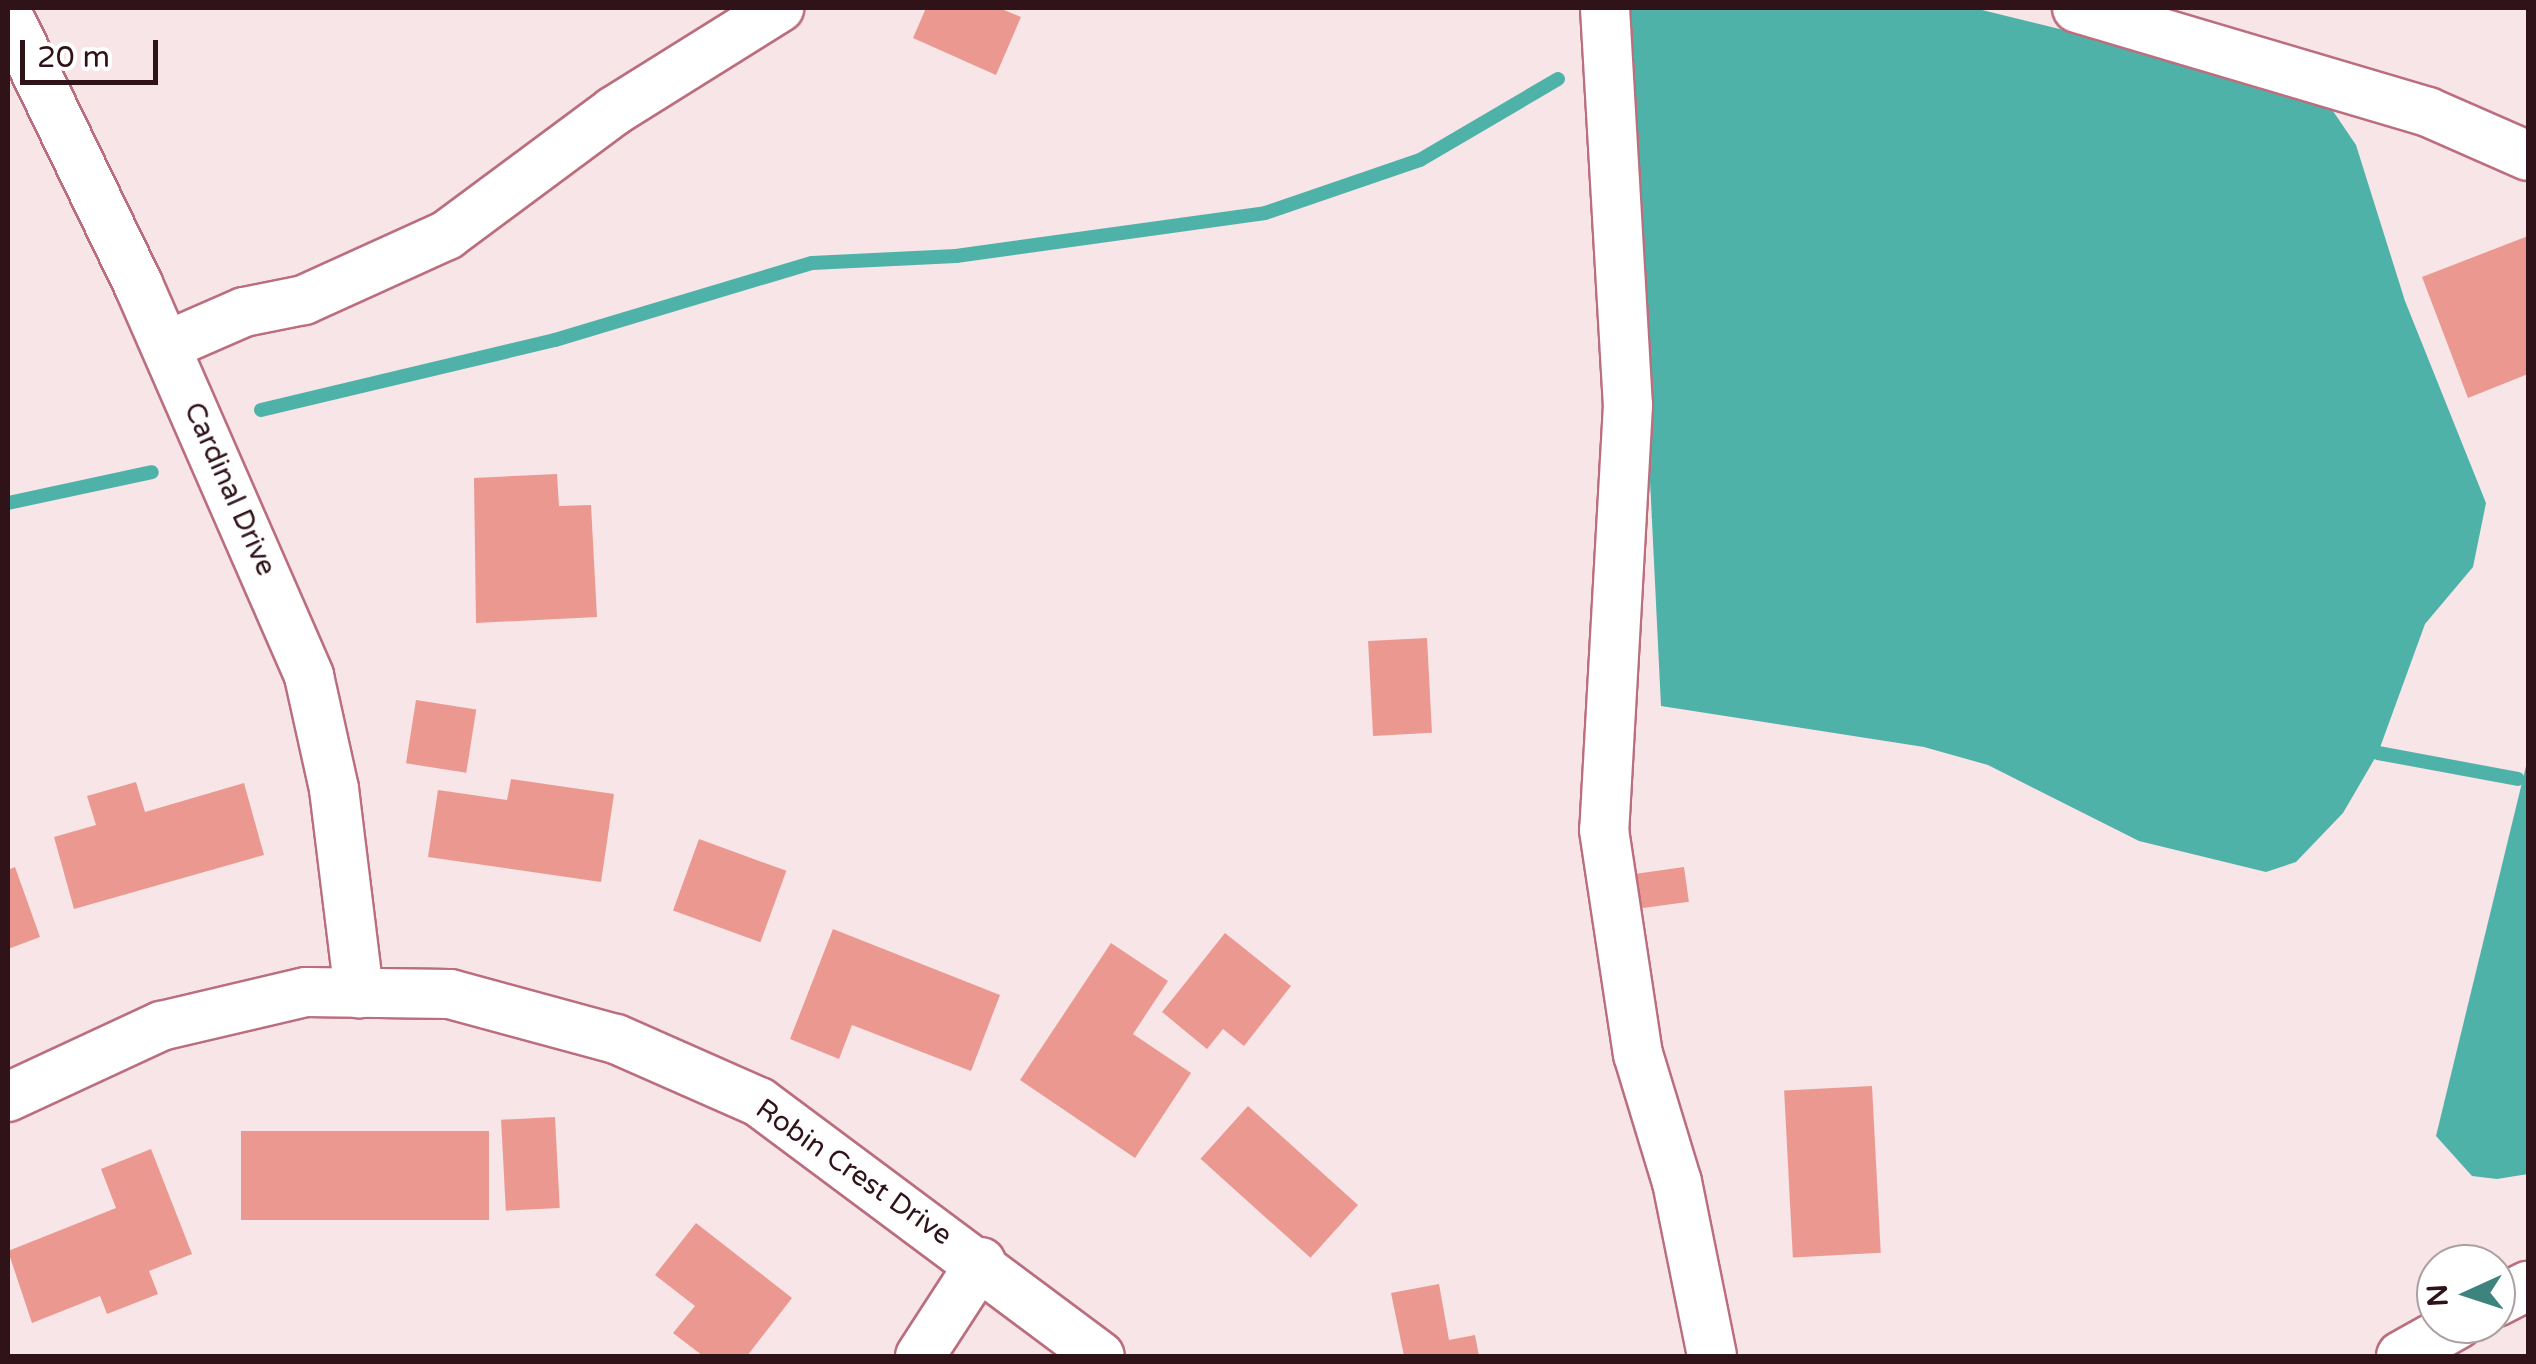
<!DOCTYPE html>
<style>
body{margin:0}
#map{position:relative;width:2536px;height:1364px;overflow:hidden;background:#f7e5e8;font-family:"Varela Round",sans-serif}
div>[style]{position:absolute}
.water>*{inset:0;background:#4fb2a9}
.stream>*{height:14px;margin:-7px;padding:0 7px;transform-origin:7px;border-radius:7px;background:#4fb2a9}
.building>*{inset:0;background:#eb9990;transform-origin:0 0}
.roads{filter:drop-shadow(2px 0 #bb6e7e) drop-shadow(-2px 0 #bb6e7e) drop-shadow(0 2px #bb6e7e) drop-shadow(0 -2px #bb6e7e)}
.minor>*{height:48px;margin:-24px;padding:0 24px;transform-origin:24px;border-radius:24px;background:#fff}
span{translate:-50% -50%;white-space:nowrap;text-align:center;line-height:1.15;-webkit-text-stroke:10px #fff;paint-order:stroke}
.street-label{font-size:28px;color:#301219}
.frame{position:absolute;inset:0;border:10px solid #301219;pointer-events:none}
.north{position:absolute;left:2416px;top:1244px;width:100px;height:100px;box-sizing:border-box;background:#fff;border:2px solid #aca0a3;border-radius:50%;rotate:267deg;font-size:28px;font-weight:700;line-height:40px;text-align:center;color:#301219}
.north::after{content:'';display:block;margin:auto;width:35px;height:45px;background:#3d847e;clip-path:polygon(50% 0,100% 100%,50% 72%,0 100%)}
.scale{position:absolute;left:20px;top:40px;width:138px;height:45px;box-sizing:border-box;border:5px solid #301219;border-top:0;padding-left:12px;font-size:30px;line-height:35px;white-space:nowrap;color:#301219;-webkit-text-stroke:8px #fff;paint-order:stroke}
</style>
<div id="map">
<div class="water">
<div style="clip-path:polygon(1627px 8px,1974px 8px,2298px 87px,2333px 111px,2356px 145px,2405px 301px,2486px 503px,2473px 567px,2425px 624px,2378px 753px,2343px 813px,2296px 862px,2266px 872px,2139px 841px,1988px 765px,1924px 747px,1661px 706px)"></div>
<div style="clip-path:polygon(2528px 758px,2528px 1174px,2497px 1179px,2472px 1176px,2436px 1136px)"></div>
</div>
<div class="stream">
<div style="left:261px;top:410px;width:302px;rotate:-13.4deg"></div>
<div style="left:555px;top:340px;width:268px;rotate:-16.7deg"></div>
<div style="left:812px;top:263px;width:144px;rotate:-2.8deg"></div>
<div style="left:956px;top:256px;width:312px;rotate:-7.9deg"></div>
<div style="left:1265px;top:213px;width:164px;rotate:-18.9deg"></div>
<div style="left:1420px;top:160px;width:160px;rotate:-30.4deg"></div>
<div style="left:8px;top:503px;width:147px;rotate:-12.1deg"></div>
<div style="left:2378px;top:753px;width:142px;rotate:10.5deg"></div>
</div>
<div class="building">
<div style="clip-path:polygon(926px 8px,999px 8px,1021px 17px,996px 75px,913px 38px)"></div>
<div style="clip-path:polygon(2528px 236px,2528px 374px,2468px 398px,2422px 277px)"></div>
<div style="clip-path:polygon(557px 474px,559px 506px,591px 505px,597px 617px,476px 623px,474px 478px)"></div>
<div style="left:1427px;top:638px;width:95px;height:59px;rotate:87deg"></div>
<div style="left:416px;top:700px;width:61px;height:64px;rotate:9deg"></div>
<div style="clip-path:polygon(511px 779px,614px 794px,601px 882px,428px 857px,438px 790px,507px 800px)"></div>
<div style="clip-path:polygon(136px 782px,145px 812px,244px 783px,264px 855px,74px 909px,54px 837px,96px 825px,87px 796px)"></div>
<div style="left:699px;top:839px;width:93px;height:76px;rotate:20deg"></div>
<div style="clip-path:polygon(15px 867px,40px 937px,8px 949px,8px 870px)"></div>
<div style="left:1684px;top:867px;width:35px;height:48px;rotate:82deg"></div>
<div style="clip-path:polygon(833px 929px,1000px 995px,971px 1071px,852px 1025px,839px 1059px,790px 1039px)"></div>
<div style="clip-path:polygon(1225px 933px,1291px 986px,1244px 1046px,1223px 1029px,1207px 1049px,1162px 1012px)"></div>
<div style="clip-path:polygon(1111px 943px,1168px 981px,1133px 1034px,1191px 1073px,1135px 1158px,1020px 1080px)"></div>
<div style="left:1872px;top:1086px;width:167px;height:88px;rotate:87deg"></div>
<div style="left:1248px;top:1106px;width:148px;height:71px;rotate:42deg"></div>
<div style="left:555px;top:1117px;width:91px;height:54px;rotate:87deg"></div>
<div style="left:241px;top:1131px;width:248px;height:89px"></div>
<div style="clip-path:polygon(151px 1149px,192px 1254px,149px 1271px,158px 1294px,107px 1314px,100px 1296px,32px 1323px,8px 1251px,116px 1208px,101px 1169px)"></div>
<div style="clip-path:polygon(696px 1223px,792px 1298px,747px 1356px,703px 1356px,673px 1333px,695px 1306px,655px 1275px)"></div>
<div style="clip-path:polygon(1439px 1284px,1449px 1340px,1475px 1335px,1479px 1356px,1404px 1356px,1391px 1293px)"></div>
</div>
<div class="roads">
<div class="minor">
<div style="left:1605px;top:8px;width:398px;rotate:86.7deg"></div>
<div style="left:1628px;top:405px;width:426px;rotate:93.2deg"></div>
<div style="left:1604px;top:830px;width:227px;rotate:81.4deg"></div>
<div style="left:1638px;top:1054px;width:134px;rotate:73.1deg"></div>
<div style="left:1677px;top:1182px;width:177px;rotate:78.6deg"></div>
<div style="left:2077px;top:8px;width:366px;rotate:16.5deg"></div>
<div style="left:2428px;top:112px;width:109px;rotate:23.7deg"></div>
<div style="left:8px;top:15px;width:299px;rotate:64.2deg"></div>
<div style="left:138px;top:284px;width:428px;rotate:66.4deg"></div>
<div style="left:309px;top:676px;width:116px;rotate:77.5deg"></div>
<div style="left:334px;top:789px;width:206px;rotate:83deg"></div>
<div style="left:166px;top:346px;width:85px;rotate:-23.6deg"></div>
<div style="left:244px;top:312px;width:61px;rotate:-11.3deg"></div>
<div style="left:304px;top:300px;width:157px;rotate:-24.4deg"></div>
<div style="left:447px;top:235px;width:208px;rotate:-36.6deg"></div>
<div style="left:614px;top:111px;width:195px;rotate:-32deg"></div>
<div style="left:8px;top:1097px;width:169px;rotate:-24.9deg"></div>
<div style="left:161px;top:1026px;width:149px;rotate:-13.2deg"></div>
<div style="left:306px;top:992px;width:144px;rotate:0.8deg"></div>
<div style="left:450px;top:994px;width:172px;rotate:15.2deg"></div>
<div style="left:616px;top:1039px;width:156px;rotate:23.8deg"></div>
<div style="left:759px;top:1102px;width:425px;rotate:36.7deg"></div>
<div style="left:2496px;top:1302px;width:36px;rotate:-27deg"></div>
<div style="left:920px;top:1356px;width:112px;rotate:-57deg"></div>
<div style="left:2401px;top:1356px;width:65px;rotate:-29.3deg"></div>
</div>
</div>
<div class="street-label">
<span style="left:230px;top:489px;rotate:66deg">Cardinal Drive</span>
<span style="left:854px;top:1172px;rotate:35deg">Robin Crest Drive</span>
</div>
<div class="frame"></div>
<div class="north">N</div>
<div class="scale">20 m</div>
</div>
